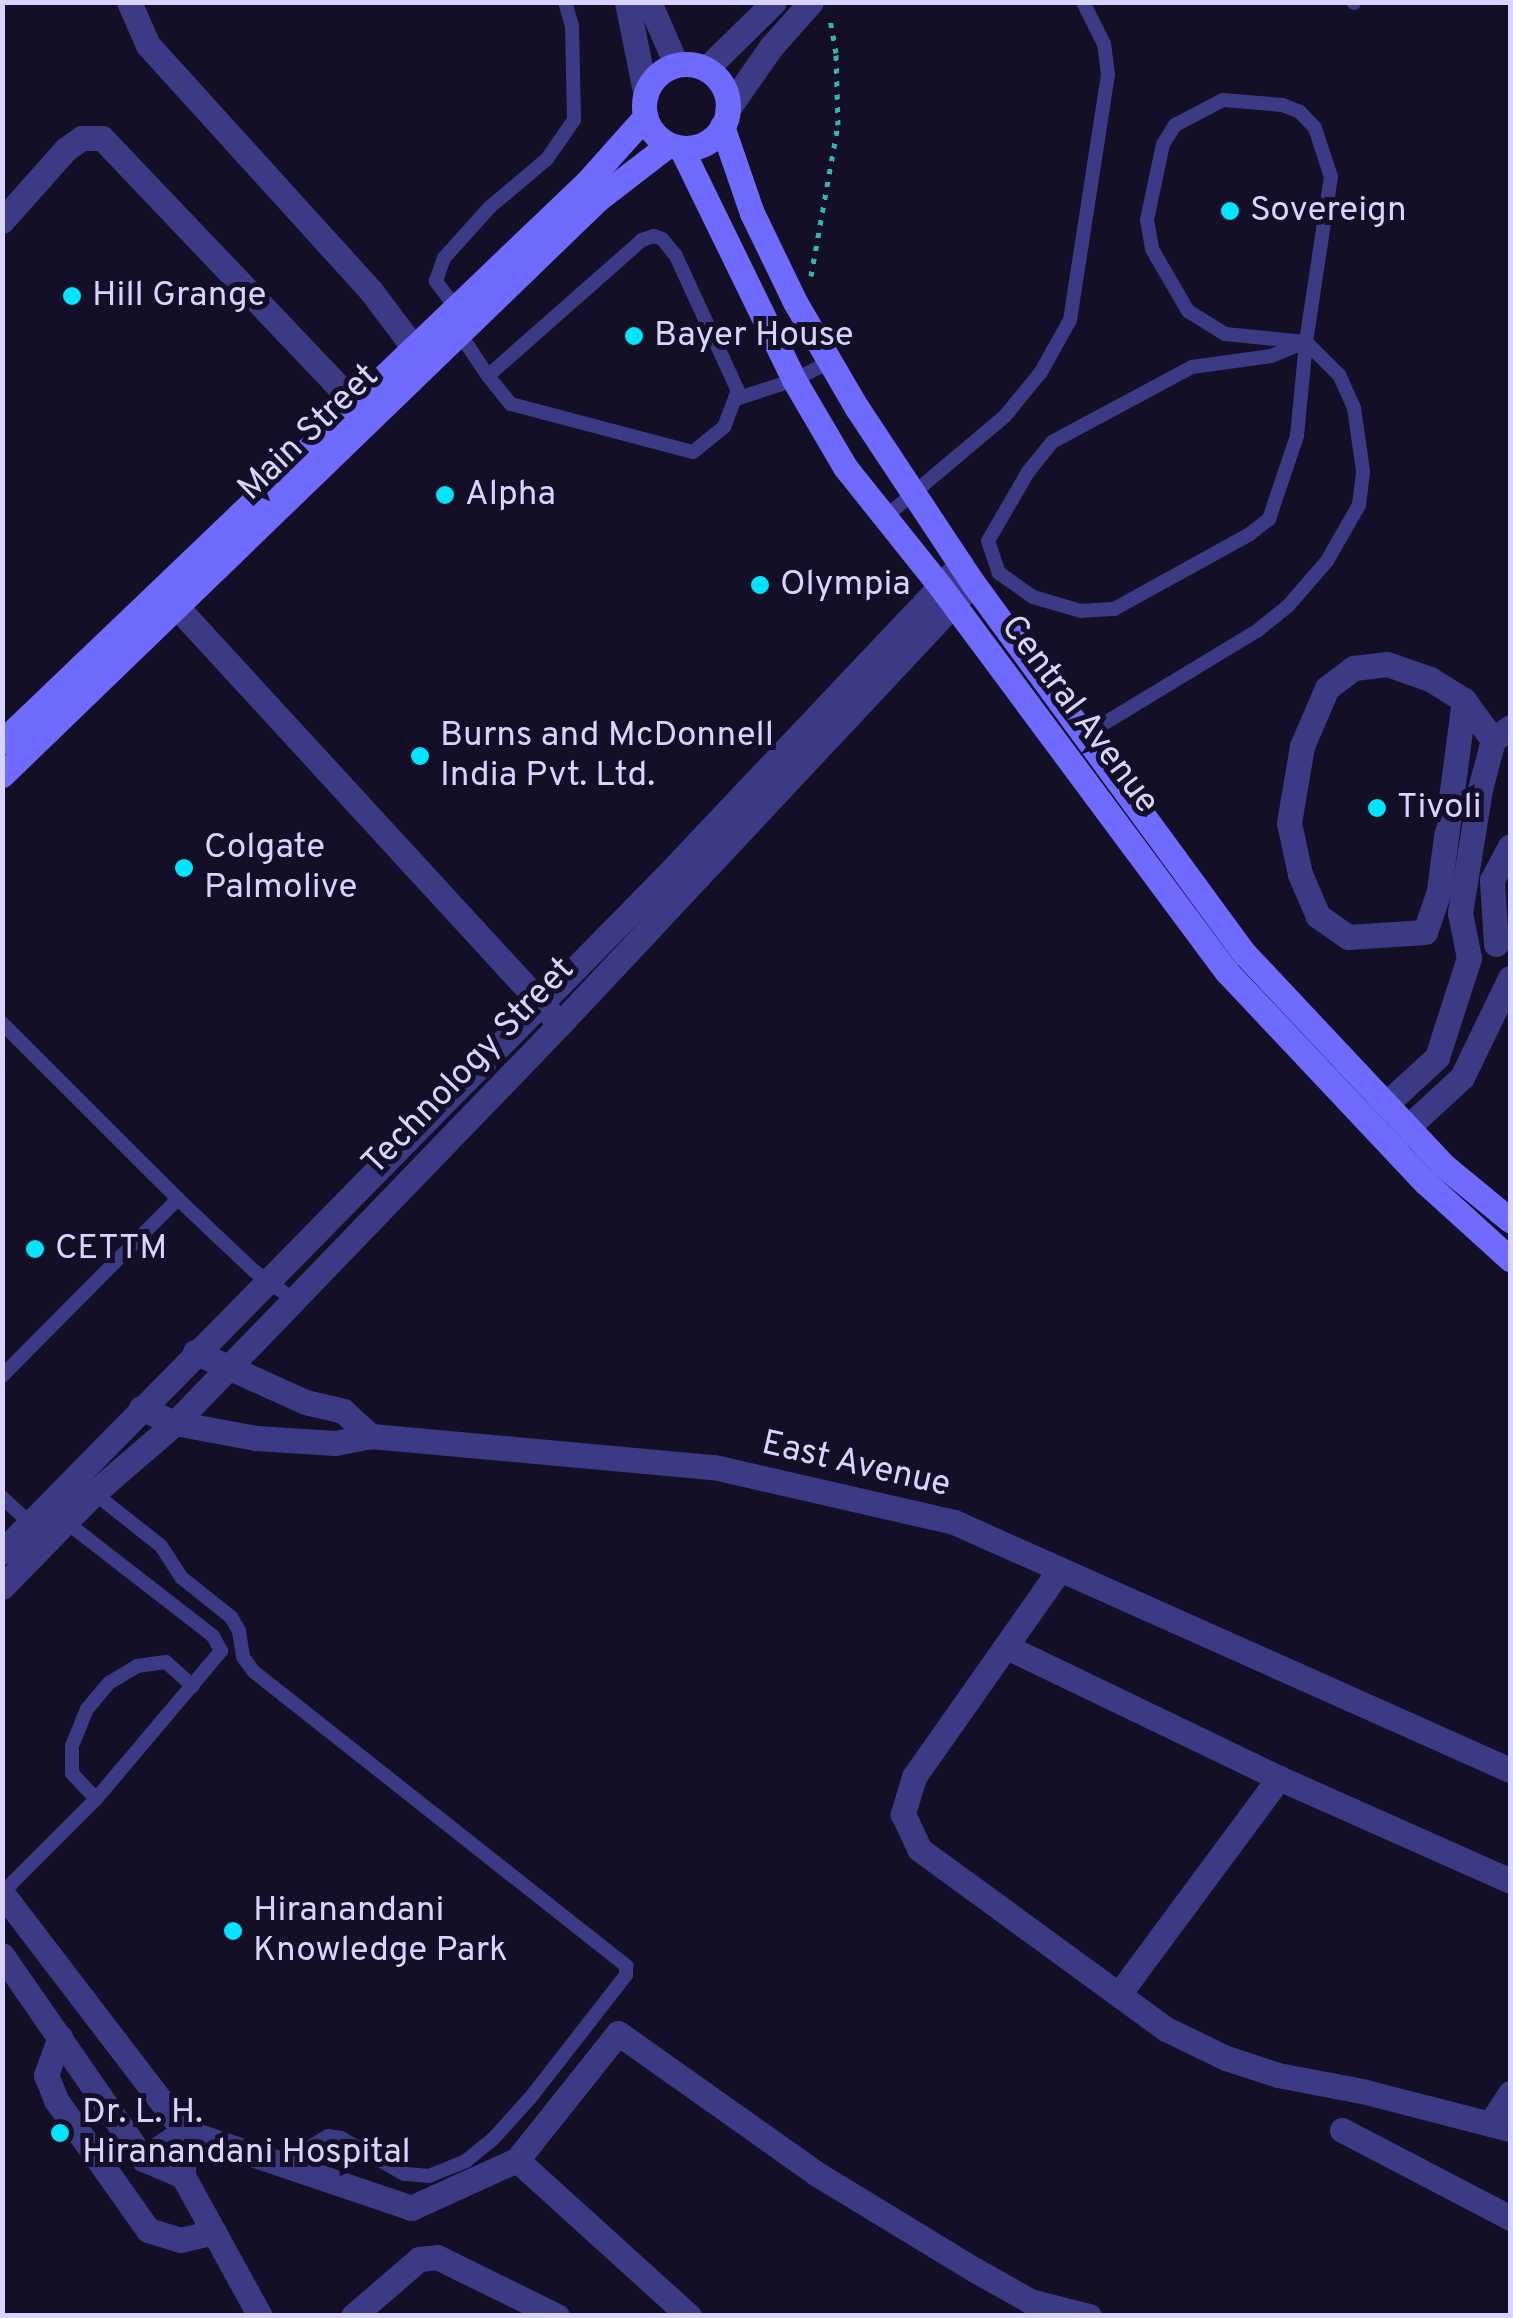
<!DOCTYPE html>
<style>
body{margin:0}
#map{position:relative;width:1513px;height:2318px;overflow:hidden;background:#130f26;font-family:Overpass,sans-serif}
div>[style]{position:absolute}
.path>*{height:5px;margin-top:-2.5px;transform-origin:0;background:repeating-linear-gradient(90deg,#2fb8b0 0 5px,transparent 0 13px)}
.service>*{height:14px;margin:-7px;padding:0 7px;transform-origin:7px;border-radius:7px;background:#3d3a85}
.minor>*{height:25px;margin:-12.5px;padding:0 12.5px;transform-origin:12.5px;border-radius:12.5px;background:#3d3a85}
.tertiary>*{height:25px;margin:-12.5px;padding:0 12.5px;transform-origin:12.5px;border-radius:12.5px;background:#3d3a85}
.secondary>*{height:25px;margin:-12.5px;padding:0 12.5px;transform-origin:12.5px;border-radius:12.5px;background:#6f6bff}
.secondary>.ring{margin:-12.5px;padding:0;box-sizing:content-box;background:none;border:25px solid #6f6bff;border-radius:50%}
.dots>*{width:28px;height:28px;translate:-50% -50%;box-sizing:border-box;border:5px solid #130f26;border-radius:50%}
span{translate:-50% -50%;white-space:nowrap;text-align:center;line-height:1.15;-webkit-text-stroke:10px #130f26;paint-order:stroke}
.poi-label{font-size:35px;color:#d9d4ff}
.left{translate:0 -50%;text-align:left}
.street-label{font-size:35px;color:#d9d4ff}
.frame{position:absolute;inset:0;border:5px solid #d9d4ff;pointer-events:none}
</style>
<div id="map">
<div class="path">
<div style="left:811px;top:276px;width:153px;rotate:-79.9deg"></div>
<div style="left:838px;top:125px;width:72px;rotate:-91.6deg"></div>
<div style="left:836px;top:53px;width:39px;rotate:-100deg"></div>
</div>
<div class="service">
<div style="left:1354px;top:2px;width:1px;rotate:90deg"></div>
<div style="left:456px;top:308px;width:34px;rotate:-127deg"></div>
<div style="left:436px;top:281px;width:24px;rotate:-71deg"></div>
<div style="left:444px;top:258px;width:69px;rotate:-48deg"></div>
<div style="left:490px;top:207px;width:75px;rotate:-40.1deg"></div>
<div style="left:547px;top:159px;width:47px;rotate:-55.3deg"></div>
<div style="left:574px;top:120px;width:94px;rotate:-91.2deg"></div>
<div style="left:572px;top:26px;width:25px;rotate:-106deg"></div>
<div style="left:460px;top:334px;width:50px;rotate:56.3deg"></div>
<div style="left:488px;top:376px;width:36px;rotate:51deg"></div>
<div style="left:511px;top:404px;width:188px;rotate:14.8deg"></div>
<div style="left:693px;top:452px;width:40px;rotate:-39deg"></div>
<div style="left:724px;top:427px;width:39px;rotate:-69deg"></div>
<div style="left:738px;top:391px;width:149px;rotate:-114.7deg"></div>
<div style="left:676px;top:256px;width:22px;rotate:-129deg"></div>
<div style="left:662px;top:239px;width:9px;rotate:-159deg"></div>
<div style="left:654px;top:236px;width:13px;rotate:162deg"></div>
<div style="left:642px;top:240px;width:205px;rotate:138.6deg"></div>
<div style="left:1306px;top:342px;width:94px;rotate:95.5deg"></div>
<div style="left:1297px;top:436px;width:88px;rotate:108.6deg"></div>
<div style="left:1269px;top:519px;width:24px;rotate:142deg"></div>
<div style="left:1250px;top:534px;width:155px;rotate:151.1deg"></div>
<div style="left:1114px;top:609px;width:33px;rotate:177deg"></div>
<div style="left:1081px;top:611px;width:50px;rotate:-163.7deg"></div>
<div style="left:1033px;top:597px;width:42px;rotate:-144.8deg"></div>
<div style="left:999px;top:573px;width:34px;rotate:-109deg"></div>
<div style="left:988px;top:541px;width:80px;rotate:-59.9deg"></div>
<div style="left:1028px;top:472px;width:38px;rotate:-51deg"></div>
<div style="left:1052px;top:442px;width:159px;rotate:-28.2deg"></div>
<div style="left:1192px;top:367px;width:80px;rotate:-7.9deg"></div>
<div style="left:1271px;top:356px;width:38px;rotate:-22deg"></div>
<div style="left:736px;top:399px;width:61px;rotate:-18.1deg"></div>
<div style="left:794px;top:380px;width:39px;rotate:-27deg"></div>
<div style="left:884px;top:518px;width:158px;rotate:-40.1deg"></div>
<div style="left:1005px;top:416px;width:57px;rotate:-50.7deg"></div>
<div style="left:1041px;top:372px;width:60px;rotate:-60.9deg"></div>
<div style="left:1070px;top:320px;width:248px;rotate:-81.2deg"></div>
<div style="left:1108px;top:75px;width:31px;rotate:-97deg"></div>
<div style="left:1104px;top:44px;width:47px;rotate:-116.6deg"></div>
<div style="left:1085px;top:735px;width:201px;rotate:-31.2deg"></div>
<div style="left:1257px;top:631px;width:40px;rotate:-39deg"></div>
<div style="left:1288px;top:606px;width:60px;rotate:-49.1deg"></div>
<div style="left:1327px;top:561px;width:64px;rotate:-60.3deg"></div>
<div style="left:1359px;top:505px;width:34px;rotate:-83deg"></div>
<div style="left:1363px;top:471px;width:64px;rotate:-98.1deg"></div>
<div style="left:1354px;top:408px;width:36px;rotate:-114deg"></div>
<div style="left:1339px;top:375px;width:47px;rotate:-135deg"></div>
<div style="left:1306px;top:342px;width:167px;rotate:-81.4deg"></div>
<div style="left:1331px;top:177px;width:52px;rotate:-108.1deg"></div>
<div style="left:1315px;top:128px;width:22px;rotate:-133deg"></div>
<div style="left:1300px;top:112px;width:18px;rotate:-158deg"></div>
<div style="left:1283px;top:105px;width:60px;rotate:-175.2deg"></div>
<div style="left:1223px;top:100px;width:54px;rotate:152.5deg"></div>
<div style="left:1175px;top:125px;width:22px;rotate:122deg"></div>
<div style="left:1163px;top:144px;width:78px;rotate:101.9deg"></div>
<div style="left:1147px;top:220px;width:29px;rotate:80deg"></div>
<div style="left:1152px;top:249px;width:72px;rotate:59.9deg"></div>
<div style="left:1188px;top:311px;width:44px;rotate:31.9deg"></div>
<div style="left:1225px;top:334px;width:81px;rotate:5.6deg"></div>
<div style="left:2px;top:1023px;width:249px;rotate:45deg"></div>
<div style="left:178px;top:1199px;width:103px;rotate:43.4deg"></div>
<div style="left:253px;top:1270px;width:51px;rotate:36.2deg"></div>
<div style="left:2px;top:1376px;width:250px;rotate:-45.2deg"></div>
<div style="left:94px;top:1493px;width:85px;rotate:38.3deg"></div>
<div style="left:161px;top:1546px;width:38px;rotate:57deg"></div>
<div style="left:182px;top:1578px;width:63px;rotate:38.5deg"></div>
<div style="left:231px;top:1617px;width:16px;rotate:60deg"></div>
<div style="left:239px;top:1631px;width:26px;rotate:81deg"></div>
<div style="left:243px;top:1657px;width:17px;rotate:54deg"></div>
<div style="left:253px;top:1671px;width:476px;rotate:38.3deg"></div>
<div style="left:626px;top:1966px;width:9px;rotate:90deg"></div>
<div style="left:626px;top:1975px;width:155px;rotate:127.9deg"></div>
<div style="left:531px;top:2097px;width:57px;rotate:132.1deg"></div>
<div style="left:493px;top:2139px;width:35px;rotate:141deg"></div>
<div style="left:466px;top:2161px;width:40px;rotate:158deg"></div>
<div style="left:429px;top:2176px;width:25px;rotate:-175deg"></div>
<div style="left:404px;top:2174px;width:73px;rotate:-150.3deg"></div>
<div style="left:341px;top:2138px;width:13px;rotate:-171deg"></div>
<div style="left:328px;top:2136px;width:50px;rotate:148.8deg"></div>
<div style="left:2px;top:1497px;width:45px;rotate:43.2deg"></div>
<div style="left:96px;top:1799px;width:35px;rotate:-133deg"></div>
<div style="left:72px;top:1773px;width:27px;rotate:-90deg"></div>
<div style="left:72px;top:1746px;width:40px;rotate:-68deg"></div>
<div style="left:87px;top:1709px;width:34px;rotate:-50deg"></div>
<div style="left:109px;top:1683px;width:33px;rotate:-31deg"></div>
<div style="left:137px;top:1666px;width:29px;rotate:-8deg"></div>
<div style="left:166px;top:1662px;width:36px;rotate:42deg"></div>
<div style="left:2px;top:1893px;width:133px;rotate:-45deg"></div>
<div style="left:96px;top:1799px;width:194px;rotate:-49.8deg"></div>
<div style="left:221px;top:1651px;width:17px;rotate:-118deg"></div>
<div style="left:213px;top:1636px;width:191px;rotate:-142.2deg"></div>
</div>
<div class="minor">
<div style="left:129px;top:2px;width:47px;rotate:66.2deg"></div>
<div style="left:148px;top:45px;width:332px;rotate:47.8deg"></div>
<div style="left:371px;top:291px;width:71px;rotate:53deg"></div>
<div style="left:2px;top:221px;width:96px;rotate:-48.4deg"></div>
<div style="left:66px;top:149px;width:19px;rotate:-35deg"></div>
<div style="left:82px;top:138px;width:20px"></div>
<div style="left:102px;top:138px;width:385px;rotate:46.4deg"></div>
<div style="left:164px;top:593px;width:585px;rotate:47.42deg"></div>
<div style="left:1464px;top:700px;width:193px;rotate:97.5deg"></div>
<div style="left:1439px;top:891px;width:43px;rotate:108.9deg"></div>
<div style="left:1425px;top:932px;width:77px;rotate:176.3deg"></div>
<div style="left:1348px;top:937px;width:37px;rotate:-145deg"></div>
<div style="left:1318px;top:916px;width:46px;rotate:-113.2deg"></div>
<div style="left:1300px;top:874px;width:52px;rotate:-102.2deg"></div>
<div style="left:1289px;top:823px;width:78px;rotate:-80.4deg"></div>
<div style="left:1302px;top:746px;width:63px;rotate:-66.7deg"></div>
<div style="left:1327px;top:688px;width:34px;rotate:-37deg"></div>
<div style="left:1354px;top:668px;width:33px;rotate:-7deg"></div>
<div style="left:1387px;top:664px;width:46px;rotate:19.2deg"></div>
<div style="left:1430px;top:679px;width:40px;rotate:32deg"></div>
<div style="left:1464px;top:700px;width:49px;rotate:54.1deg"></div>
<div style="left:1496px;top:944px;width:64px;rotate:-93.6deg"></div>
<div style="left:1492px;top:880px;width:38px;rotate:-62deg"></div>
<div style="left:1371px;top:1118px;width:90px;rotate:-42.7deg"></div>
<div style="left:1437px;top:1057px;width:104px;rotate:-72.1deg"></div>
<div style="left:1469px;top:958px;width:46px;rotate:-101.3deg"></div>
<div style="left:1460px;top:913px;width:126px;rotate:-80.8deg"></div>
<div style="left:1480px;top:789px;width:51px;rotate:-75.1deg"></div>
<div style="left:1493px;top:740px;width:21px;rotate:-37deg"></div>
<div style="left:1393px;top:1141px;width:94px;rotate:-42.8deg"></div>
<div style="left:1462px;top:1077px;width:110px;rotate:-64.1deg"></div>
<div style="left:195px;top:1352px;width:121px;rotate:24.4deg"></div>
<div style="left:305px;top:1402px;width:39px;rotate:13deg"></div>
<div style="left:343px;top:1411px;width:38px;rotate:42deg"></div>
<div style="left:141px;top:1408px;width:37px;rotate:24deg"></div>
<div style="left:175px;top:1423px;width:82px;rotate:10.5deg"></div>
<div style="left:256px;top:1438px;width:79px;rotate:3.6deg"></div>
<div style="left:335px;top:1443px;width:37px;rotate:-11deg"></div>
<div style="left:371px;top:1436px;width:344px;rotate:5.2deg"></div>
<div style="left:714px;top:1467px;width:246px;rotate:12.9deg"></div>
<div style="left:954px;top:1522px;width:609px;rotate:24.04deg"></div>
<div style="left:1060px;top:1569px;width:254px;rotate:125.1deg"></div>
<div style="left:914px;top:1777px;width:39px;rotate:107deg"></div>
<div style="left:903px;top:1814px;width:38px;rotate:65deg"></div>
<div style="left:919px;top:1849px;width:306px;rotate:36.1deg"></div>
<div style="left:1166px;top:2029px;width:67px;rotate:25.8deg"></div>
<div style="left:1226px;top:2058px;width:55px;rotate:18.1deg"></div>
<div style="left:1278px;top:2075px;width:86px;rotate:10.8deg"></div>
<div style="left:1362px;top:2091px;width:153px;rotate:14.4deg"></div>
<div style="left:1009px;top:1648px;width:300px;rotate:25.7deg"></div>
<div style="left:1279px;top:1778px;width:253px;rotate:24deg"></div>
<div style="left:2px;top:1893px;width:300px;rotate:52.6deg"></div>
<div style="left:184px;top:2131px;width:45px;rotate:91.3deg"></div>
<div style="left:183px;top:2176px;width:160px;rotate:61.2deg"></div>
<div style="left:2px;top:1955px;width:248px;rotate:55.3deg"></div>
<div style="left:143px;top:2159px;width:43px;rotate:23deg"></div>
<div style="left:1119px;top:1994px;width:269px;rotate:-53.5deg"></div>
<div style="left:60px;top:2037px;width:40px;rotate:110.2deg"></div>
<div style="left:46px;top:2075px;width:27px;rotate:68deg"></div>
<div style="left:56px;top:2100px;width:159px;rotate:54.7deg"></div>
<div style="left:148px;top:2230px;width:34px;rotate:17deg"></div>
<div style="left:180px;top:2240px;width:35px;rotate:-13deg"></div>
<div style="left:1490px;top:2124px;width:37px;rotate:-57deg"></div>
<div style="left:1342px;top:2130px;width:190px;rotate:27.6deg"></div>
<div style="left:143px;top:2159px;width:50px;rotate:-34.3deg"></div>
<div style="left:184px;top:2131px;width:240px;rotate:18.7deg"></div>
<div style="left:411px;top:2208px;width:116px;rotate:-24.4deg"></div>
<div style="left:517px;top:2160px;width:162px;rotate:-51.5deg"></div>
<div style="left:618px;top:2033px;width:244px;rotate:35.3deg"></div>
<div style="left:817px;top:2174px;width:185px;rotate:31.3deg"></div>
<div style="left:975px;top:2270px;width:63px;rotate:29.4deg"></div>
<div style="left:1030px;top:2301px;width:61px;rotate:14.3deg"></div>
<div style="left:517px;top:2160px;width:232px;rotate:42.2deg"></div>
<div style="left:353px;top:2316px;width:87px;rotate:-40.8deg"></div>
<div style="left:419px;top:2259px;width:18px;rotate:-6deg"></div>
<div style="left:437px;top:2257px;width:134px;rotate:26.2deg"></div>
</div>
<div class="tertiary">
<div style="left:627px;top:2px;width:96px;rotate:78.6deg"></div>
<div style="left:649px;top:2px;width:68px;rotate:66.5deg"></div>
<div style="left:706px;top:69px;width:95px;rotate:-44.6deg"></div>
<div style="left:727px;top:110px;width:77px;rotate:-55.1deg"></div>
<div style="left:771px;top:47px;width:60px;rotate:-48.4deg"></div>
<div style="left:2px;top:1552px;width:949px;rotate:-45.51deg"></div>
<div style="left:667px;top:875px;width:428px;rotate:-46.6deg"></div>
<div style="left:2px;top:1587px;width:132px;rotate:-45.6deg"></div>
<div style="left:94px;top:1493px;width:107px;rotate:-40.8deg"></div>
<div style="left:175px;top:1423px;width:554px;rotate:-46.02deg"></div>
<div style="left:560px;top:1024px;width:604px;rotate:-46.88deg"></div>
</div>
<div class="secondary">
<div class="ring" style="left:644px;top:64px;width:59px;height:59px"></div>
<div style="left:722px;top:126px;width:92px;rotate:71deg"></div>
<div style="left:752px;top:213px;width:99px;rotate:64.2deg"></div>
<div style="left:795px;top:302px;width:123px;rotate:59.7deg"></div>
<div style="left:857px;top:408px;width:210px;rotate:56.5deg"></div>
<div style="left:973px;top:583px;width:460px;rotate:53.8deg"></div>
<div style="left:1245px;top:954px;width:289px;rotate:46.8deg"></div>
<div style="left:1443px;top:1165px;width:87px;rotate:39.4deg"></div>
<div style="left:681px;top:148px;width:258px;rotate:64deg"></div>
<div style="left:794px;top:380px;width:101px;rotate:59.6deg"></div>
<div style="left:845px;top:467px;width:152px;rotate:51.4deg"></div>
<div style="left:940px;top:586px;width:481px;rotate:53.4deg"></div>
<div style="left:1227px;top:972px;width:289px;rotate:46.7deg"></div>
<div style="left:1425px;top:1182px;width:115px;rotate:42.2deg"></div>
<div style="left:2px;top:742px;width:811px;rotate:-43.75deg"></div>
<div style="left:588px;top:181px;width:86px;rotate:-48.3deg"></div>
<div style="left:2px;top:775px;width:829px;rotate:-44.02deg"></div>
<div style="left:598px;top:199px;width:88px;rotate:-37.6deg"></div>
</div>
<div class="dots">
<div style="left:1230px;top:211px;background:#00e5ff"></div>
<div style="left:72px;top:296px;background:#00e5ff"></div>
<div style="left:634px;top:336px;background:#00e5ff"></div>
<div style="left:445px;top:495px;background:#00e5ff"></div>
<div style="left:760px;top:585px;background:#00e5ff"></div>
<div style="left:420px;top:756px;background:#00e5ff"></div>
<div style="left:1377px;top:808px;background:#00e5ff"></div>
<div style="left:184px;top:868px;background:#00e5ff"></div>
<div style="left:35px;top:1249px;background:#00e5ff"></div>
<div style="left:233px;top:1931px;background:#00e5ff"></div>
<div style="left:60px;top:2133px;background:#00e5ff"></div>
</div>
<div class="poi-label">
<span class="left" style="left:1250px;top:211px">Sovereign</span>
<span class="left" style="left:92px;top:296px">Hill Grange</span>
<span class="left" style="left:654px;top:336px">Bayer House</span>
<span class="left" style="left:465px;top:495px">Alpha</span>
<span class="left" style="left:780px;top:585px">Olympia</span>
<span class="left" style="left:440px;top:756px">Burns and McDonnell<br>India Pvt. Ltd.</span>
<span class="left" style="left:1397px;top:808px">Tivoli</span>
<span class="left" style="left:204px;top:868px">Colgate<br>Palmolive</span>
<span class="left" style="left:55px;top:1249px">CETTM</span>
<span class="left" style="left:253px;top:1931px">Hiranandani<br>Knowledge Park</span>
<span class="left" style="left:82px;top:2133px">Dr. L. H.<br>Hiranandani Hospital</span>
</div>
<div class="street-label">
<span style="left:309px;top:433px;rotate:-44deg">Main Street</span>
<span style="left:1079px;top:715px;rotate:53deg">Central Avenue</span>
<span style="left:469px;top:1067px;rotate:-46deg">Technology Street</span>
<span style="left:856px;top:1465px;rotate:13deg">East Avenue</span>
</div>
<div class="frame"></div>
</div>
